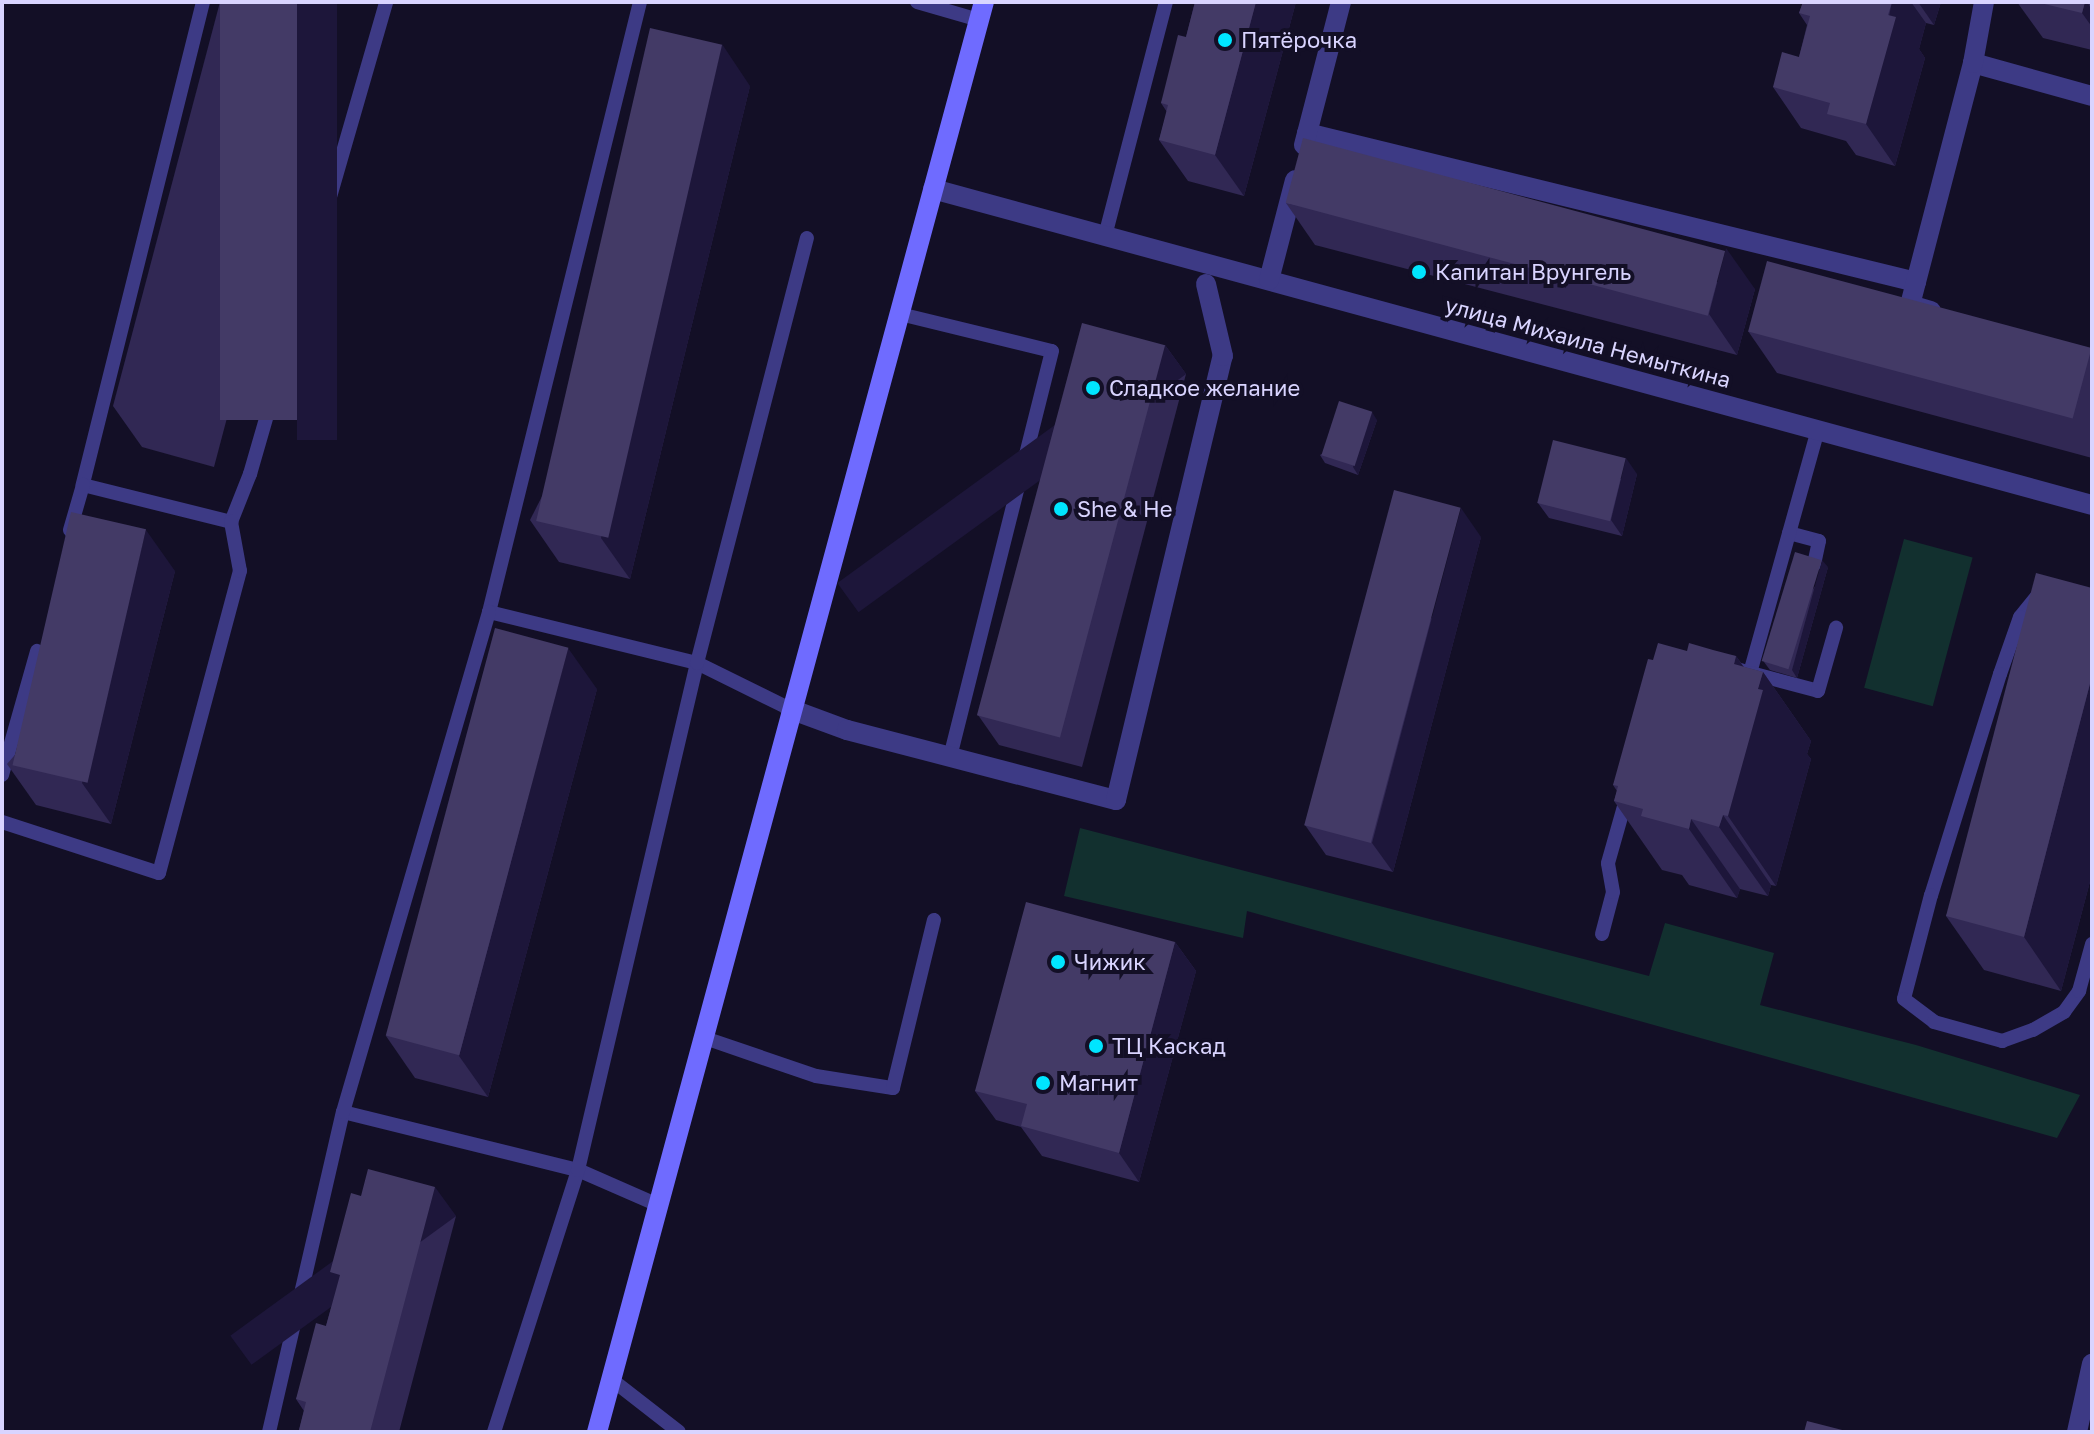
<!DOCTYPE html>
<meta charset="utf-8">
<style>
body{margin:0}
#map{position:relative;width:2094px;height:1434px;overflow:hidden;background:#130f26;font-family:"Golos Text",sans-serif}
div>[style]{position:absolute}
.green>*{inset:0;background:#12302f;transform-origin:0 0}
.lane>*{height:14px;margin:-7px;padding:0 7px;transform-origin:7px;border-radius:7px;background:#3d3a85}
.street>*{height:20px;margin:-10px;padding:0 10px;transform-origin:10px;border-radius:10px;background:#3d3a85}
.secondary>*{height:20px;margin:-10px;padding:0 10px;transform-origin:10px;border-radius:10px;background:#6f6bff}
.wall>*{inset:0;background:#312854}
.shaded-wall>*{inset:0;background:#1d163a;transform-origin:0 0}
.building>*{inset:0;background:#433a66;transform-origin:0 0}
.dots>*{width:22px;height:22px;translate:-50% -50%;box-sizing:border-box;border:4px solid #130f26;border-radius:50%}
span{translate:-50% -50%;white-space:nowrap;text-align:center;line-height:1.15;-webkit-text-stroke:8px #130f26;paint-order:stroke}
.poi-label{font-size:22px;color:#d9d4ff}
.left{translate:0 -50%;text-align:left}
.street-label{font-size:22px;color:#d9d4ff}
.frame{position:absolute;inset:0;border:4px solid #d9d4ff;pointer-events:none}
</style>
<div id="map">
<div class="green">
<div style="left:1904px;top:539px;width:71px;height:154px;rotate:15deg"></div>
<div style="clip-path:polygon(1080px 828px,1649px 976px,1665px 923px,1774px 953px,1760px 1005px,1916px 1045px,2080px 1095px,2057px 1138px,1247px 911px,1243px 938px,1064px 896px)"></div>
</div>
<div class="lane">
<div style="left:203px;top:2px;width:498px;rotate:104deg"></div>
<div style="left:83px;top:485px;width:153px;rotate:14deg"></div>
<div style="left:231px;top:522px;width:52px;rotate:-68.4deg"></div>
<div style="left:250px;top:474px;width:491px;rotate:-73.9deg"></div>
<div style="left:640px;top:2px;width:628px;rotate:103.9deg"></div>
<div style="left:489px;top:612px;width:214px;rotate:13.8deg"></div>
<div style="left:697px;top:663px;width:104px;rotate:26.3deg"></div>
<div style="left:917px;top:2px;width:65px;rotate:16.2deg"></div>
<div style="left:1105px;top:236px;width:242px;rotate:-75.4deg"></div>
<div style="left:900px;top:314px;width:156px;rotate:13.7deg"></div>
<div style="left:1052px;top:351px;width:419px;rotate:104.1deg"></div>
<div style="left:70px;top:530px;width:47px;rotate:-73.9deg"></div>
<div style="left:1789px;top:533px;width:31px;rotate:15deg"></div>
<div style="left:1819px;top:541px;width:24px;rotate:102deg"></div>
<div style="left:2038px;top:595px;width:28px;rotate:129deg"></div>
<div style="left:2020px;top:617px;width:60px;rotate:109.3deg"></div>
<div style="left:2000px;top:674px;width:232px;rotate:107.3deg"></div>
<div style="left:1931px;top:895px;width:107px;rotate:104.6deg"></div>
<div style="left:1904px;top:999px;width:38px;rotate:37deg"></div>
<div style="left:1934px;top:1022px;width:71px;rotate:15.6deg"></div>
<div style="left:2002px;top:1041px;width:33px;rotate:-20deg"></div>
<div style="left:2033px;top:1030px;width:36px;rotate:-30deg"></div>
<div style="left:2064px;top:1012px;width:26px;rotate:-54deg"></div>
<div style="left:2079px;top:991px;width:49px;rotate:-74.5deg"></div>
<div style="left:1737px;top:669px;width:14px;rotate:17deg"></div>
<div style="left:1750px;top:673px;width:252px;rotate:-74.4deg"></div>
<div style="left:1751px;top:673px;width:69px;rotate:15deg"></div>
<div style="left:1818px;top:691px;width:66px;rotate:-74.1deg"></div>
<div style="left:2px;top:775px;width:129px;rotate:-74.2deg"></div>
<div style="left:2px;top:822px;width:165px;rotate:18deg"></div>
<div style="left:159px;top:873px;width:313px;rotate:-75deg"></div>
<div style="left:240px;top:571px;width:50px;rotate:-100.4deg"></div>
<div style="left:1602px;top:934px;width:43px;rotate:-75.3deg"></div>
<div style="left:1613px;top:892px;width:29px;rotate:-100deg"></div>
<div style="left:1608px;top:863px;width:70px;rotate:-74.2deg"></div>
<div style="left:702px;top:1037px;width:120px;rotate:18.9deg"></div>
<div style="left:816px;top:1076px;width:78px;rotate:8.9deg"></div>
<div style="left:893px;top:1088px;width:173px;rotate:-76.3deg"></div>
<div style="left:343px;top:1112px;width:242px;rotate:13.9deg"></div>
<div style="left:578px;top:1170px;width:87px;rotate:23.6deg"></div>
<div style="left:611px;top:1379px;width:86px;rotate:37.9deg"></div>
<div style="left:269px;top:1432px;width:328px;rotate:-77deg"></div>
<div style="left:343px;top:1112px;width:521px;rotate:-73.72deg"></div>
<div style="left:494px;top:1432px;width:275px;rotate:-72.2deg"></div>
<div style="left:578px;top:1170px;width:521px;rotate:-76.79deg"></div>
<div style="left:697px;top:663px;width:439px;rotate:-75.5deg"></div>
</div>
<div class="street">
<div style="left:1973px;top:63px;width:123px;rotate:15.5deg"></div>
<div style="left:1307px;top:133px;width:627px;rotate:13.75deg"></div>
<div style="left:1304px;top:145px;width:148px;rotate:-75.5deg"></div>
<div style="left:933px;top:189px;width:1201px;rotate:15.25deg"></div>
<div style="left:1269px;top:280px;width:103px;rotate:-75.4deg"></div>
<div style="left:1931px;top:311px;width:22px;rotate:-164deg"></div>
<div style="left:1910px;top:305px;width:250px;rotate:-75.4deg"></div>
<div style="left:1973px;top:63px;width:62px;rotate:-79.8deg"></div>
<div style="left:790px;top:709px;width:61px;rotate:20.2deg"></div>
<div style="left:847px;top:730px;width:278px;rotate:14.6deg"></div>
<div style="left:1116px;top:800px;width:457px;rotate:-76.5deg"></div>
<div style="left:1223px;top:356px;width:74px;rotate:-103.3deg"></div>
<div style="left:2077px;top:1432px;width:70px;rotate:-77.6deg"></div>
</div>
<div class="secondary">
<div style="left:597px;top:1432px;width:1481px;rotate:-74.86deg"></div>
</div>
<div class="wall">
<div style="clip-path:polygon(220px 2px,337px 2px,214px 467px,142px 447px,113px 406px)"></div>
<div style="clip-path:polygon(1195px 2px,1296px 2px,1244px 196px,1188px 181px,1159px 140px,1167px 112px,1161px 103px,1186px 37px)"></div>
<div style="clip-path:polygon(1803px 2px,1941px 2px,1934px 25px,1926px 23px,1919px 49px,1925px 58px,1895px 166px,1856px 155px,1846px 141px,1801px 128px,1773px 87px,1799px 57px,1807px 25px,1799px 13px)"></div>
<div style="clip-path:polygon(2017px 2px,2092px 2px,2092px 50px,2043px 38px)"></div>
<div style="clip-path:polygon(750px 86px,630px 579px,559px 562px,530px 520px)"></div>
<div style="clip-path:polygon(1286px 203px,1755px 289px,1737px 355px,1315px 245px)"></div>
<div style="clip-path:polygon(1748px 331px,2092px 348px,2092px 458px,1777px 373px)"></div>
<div style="clip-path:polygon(1165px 345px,1186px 374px,1082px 767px,999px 745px,978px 715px)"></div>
<div style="clip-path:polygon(1377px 420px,1358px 475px,1325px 463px,1320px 455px)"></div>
<div style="clip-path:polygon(1637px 474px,1622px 536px,1549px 518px,1538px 503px)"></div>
<div style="clip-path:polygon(1481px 537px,1393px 872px,1326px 855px,1305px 825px)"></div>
<div style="clip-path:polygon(1828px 567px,1797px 678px,1770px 670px,1764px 662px)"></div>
<div style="clip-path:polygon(175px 571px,111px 824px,36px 805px,7px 764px)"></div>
<div style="clip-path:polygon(2092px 588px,2092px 874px,2061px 991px,1984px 970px,1946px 916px)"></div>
<div style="clip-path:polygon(1687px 651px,1736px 656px,1744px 667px,1763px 672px,1811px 741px,1807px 754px,1811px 759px,1776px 886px,1771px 885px,1768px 896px,1740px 889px,1737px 898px,1689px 885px,1682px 875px,1662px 870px,1614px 801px,1617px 791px,1613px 785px)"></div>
<div style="clip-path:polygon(597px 689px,488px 1097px,415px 1078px,386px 1036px)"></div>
<div style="clip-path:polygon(1175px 942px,1196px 971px,1139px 1182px,1042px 1156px,1021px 1127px,996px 1120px,975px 1091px)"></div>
<div style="clip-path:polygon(456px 1216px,399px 1432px,300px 1432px,299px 1430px,304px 1411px,296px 1399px,326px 1326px,338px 1283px,330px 1272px)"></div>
</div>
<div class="shaded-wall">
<div style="left:297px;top:2px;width:40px;height:438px"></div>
<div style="clip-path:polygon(1256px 2px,1296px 2px,1244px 196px,1215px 155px)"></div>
<div style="clip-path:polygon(1892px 2px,1911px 2px,1926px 23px,1919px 49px,1925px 58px,1895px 166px,1866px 124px)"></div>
<div style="clip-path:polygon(1918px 2px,1941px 2px,1934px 25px)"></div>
<div style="clip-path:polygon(2085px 2px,2087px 2px,2092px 10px,2092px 27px,2082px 13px)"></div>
<div style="clip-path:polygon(722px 44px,750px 86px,630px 579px,601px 538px)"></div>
<div style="clip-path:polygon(1726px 248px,1755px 289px,1737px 355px,1709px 314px)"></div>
<div style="left:1165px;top:345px;width:36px;height:405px;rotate:54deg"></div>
<div style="clip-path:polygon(1372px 412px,1377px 420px,1358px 475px,1353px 467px)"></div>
<div style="clip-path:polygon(1626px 458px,1637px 474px,1622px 536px,1611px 520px)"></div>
<div style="clip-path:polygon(1461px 508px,1481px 537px,1393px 872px,1372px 843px)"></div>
<div style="clip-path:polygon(146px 530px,175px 571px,111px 824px,82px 783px)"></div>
<div style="clip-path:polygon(1822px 560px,1828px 567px,1797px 678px,1792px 670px)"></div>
<div style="clip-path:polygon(568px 648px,597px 689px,488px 1097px,459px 1056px)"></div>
<div style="clip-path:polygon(1736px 656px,1758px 688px,1763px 672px,1811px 741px,1807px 754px,1811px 759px,1776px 886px,1728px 816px,1734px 664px)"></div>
<div style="clip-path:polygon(2092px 676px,2092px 874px,2061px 991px,2024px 937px)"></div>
<div style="clip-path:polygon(1723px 815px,1771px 885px,1768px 896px,1719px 827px)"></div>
<div style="clip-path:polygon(1691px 819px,1740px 889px,1737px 898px,1689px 829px)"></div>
<div style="clip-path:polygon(1175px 942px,1196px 971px,1139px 1182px,1119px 1153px)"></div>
<div style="left:435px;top:1187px;width:36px;height:253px;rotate:54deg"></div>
</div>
<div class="building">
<div style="left:220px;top:2px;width:77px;height:418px"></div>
<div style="clip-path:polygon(1195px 2px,1256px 2px,1215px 155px,1159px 140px,1168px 105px,1161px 103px,1178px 35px,1186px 37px)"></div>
<div style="clip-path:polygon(1803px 2px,1892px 2px,1888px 15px,1896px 17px,1866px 124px,1827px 114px,1830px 103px,1773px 87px,1782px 52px,1799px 57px,1810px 16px,1799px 13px)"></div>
<div style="clip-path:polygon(2036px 2px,2085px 2px,2082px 13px)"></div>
<div style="left:650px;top:28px;width:74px;height:506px;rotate:13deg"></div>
<div style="left:1303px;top:138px;width:437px;height:67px;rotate:15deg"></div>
<div style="left:1767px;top:261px;width:336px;height:73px;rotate:15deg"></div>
<div style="left:1082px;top:323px;width:86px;height:406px;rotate:15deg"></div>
<div style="left:1339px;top:401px;width:35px;height:57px;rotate:18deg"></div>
<div style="left:1553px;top:440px;width:75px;height:65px;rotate:14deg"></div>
<div style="left:1394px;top:490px;width:69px;height:347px;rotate:15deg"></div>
<div style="left:71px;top:512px;width:77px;height:260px;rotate:13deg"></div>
<div style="left:1795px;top:552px;width:28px;height:114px;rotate:17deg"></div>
<div style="clip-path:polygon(2036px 573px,2092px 588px,2092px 676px,2024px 937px,1946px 916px)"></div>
<div style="left:495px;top:628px;width:76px;height:422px;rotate:15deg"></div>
<div style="clip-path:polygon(1658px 643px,1687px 651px,1689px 643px,1713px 650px,1736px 656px,1734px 664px,1763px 672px,1758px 689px,1763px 690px,1728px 816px,1723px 815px,1719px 827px,1691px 819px,1689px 829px,1641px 816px,1643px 809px,1614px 801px,1618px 786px,1613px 785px,1648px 659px,1653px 660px)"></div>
<div style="clip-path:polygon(1026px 902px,1175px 942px,1119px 1153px,1021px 1126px,1027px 1104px,975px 1091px)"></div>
<div style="clip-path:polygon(368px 1169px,435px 1187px,370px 1432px,307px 1432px,299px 1430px,306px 1402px,296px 1399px,316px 1323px,326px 1326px,340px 1275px,330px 1272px,351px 1193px,361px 1196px)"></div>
<div style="clip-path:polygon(1807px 1421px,1850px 1432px,1804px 1432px)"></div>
</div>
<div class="dots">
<div style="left:1225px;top:40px;background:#00e5ff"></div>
<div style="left:1419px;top:272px;background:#00e5ff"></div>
<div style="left:1093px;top:388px;background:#00e5ff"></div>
<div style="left:1061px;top:509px;background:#00e5ff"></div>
<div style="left:1058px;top:962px;background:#00e5ff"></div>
<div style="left:1096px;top:1046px;background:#00e5ff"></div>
<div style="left:1043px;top:1083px;background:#00e5ff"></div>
</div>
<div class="poi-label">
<span class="left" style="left:1241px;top:40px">Пятёрочка</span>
<span class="left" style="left:1435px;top:272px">Капитан Врунгель</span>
<span class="left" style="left:1109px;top:388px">Сладкое желание</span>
<span class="left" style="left:1077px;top:509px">She &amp; He</span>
<span class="left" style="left:1074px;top:962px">Чижик</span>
<span class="left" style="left:1112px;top:1046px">ТЦ Каскад</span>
<span class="left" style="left:1059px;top:1083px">Магнит</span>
</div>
<div class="street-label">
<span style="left:1588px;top:342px;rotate:15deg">улица Михаила Немыткина</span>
</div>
<div class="frame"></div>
</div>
